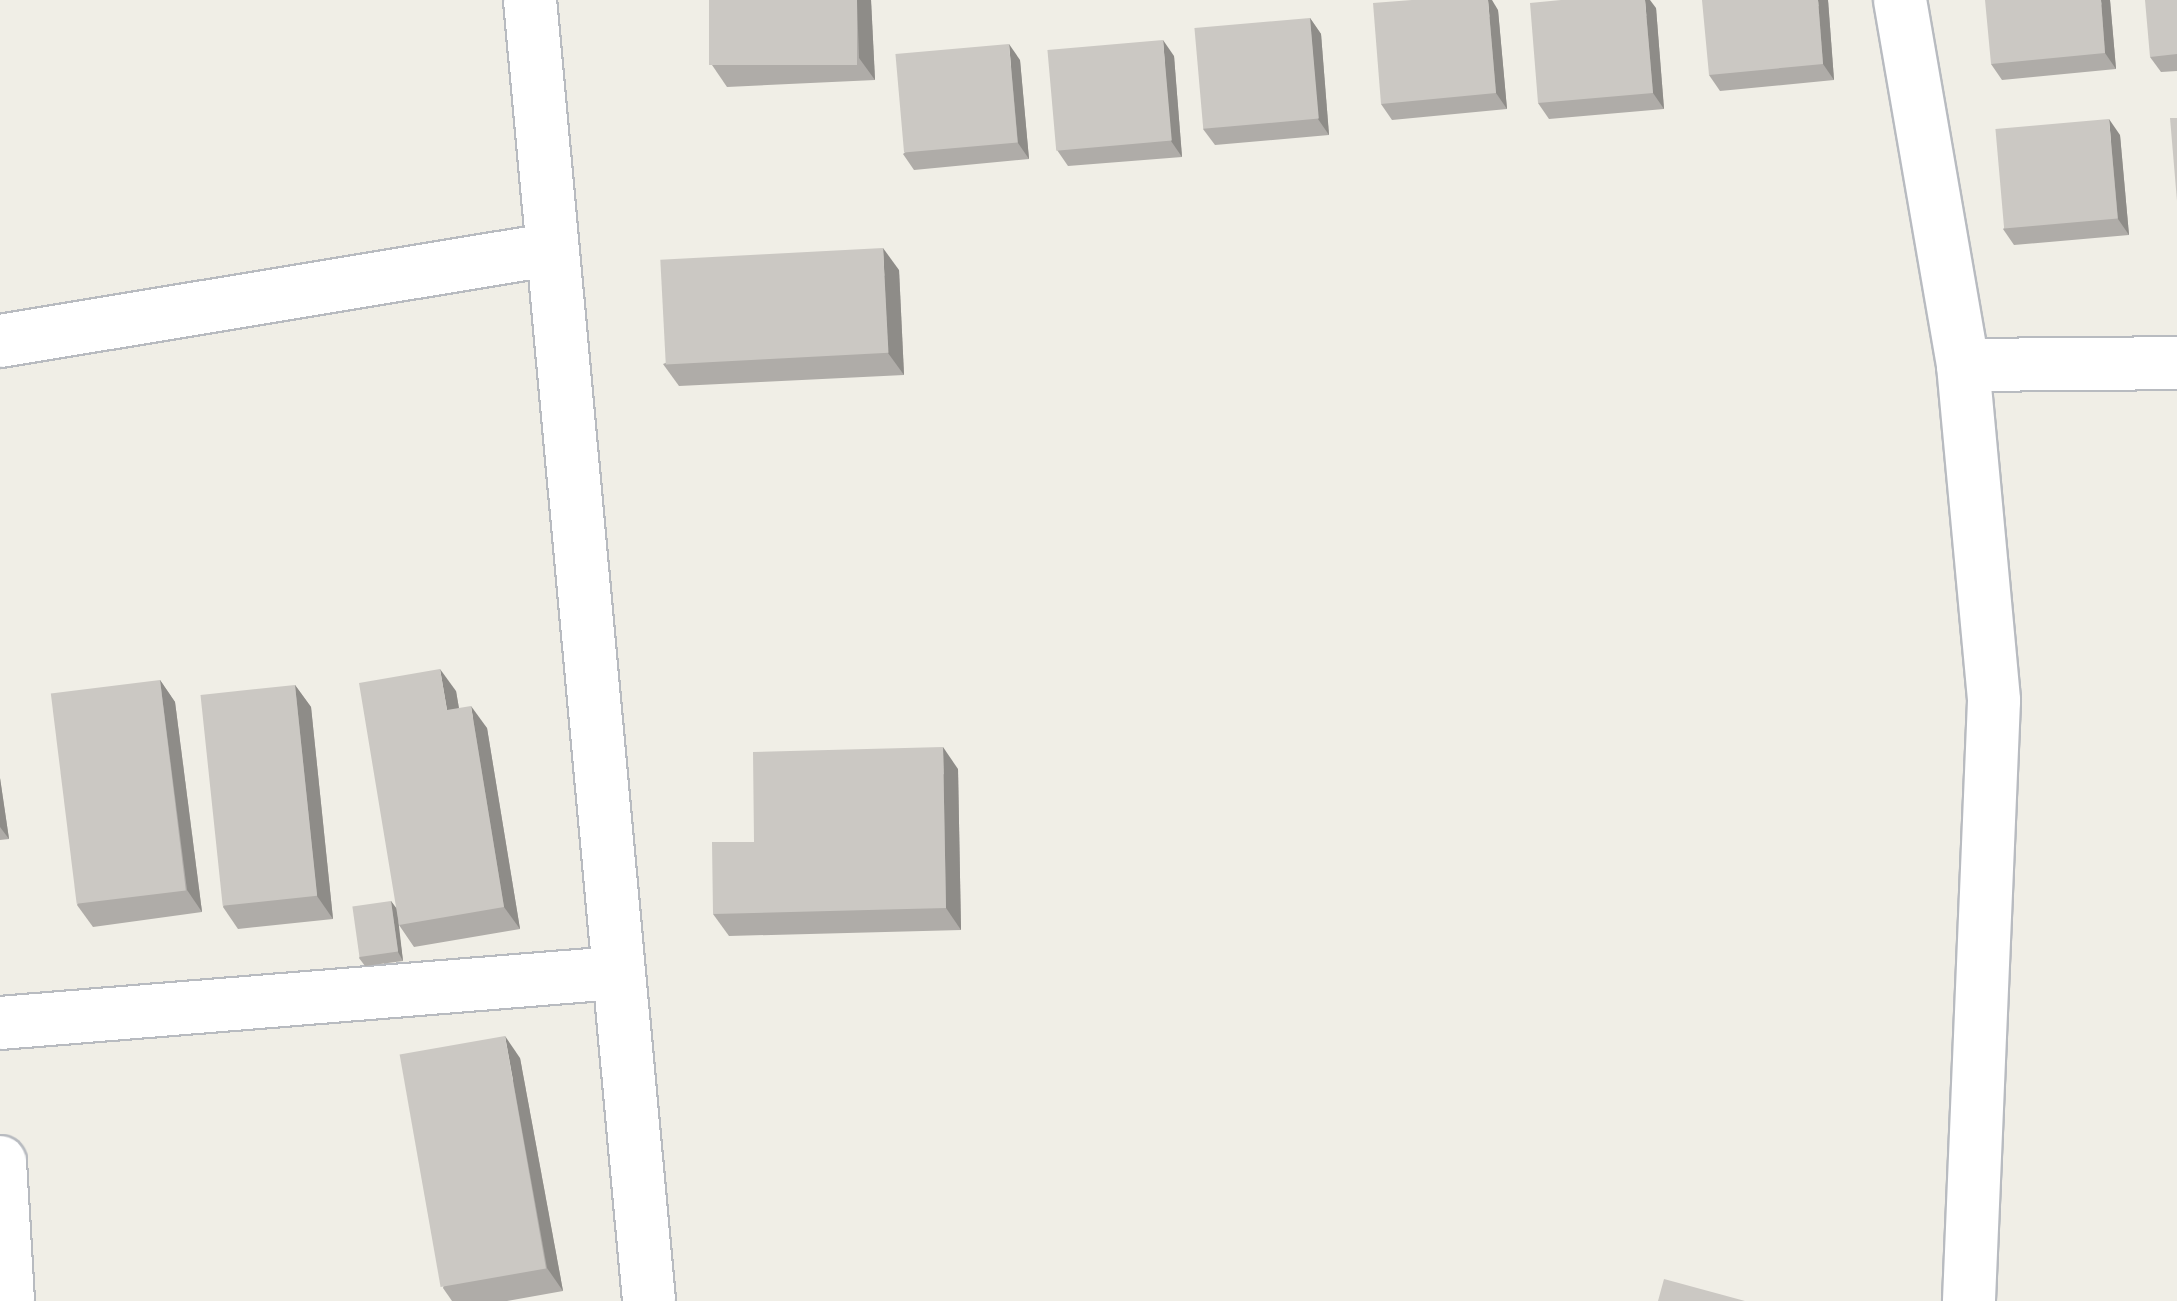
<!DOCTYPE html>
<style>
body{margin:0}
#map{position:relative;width:2177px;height:1301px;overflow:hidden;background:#f0eee6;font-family:"Roboto Condensed",sans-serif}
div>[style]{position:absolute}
.roads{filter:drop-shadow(2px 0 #b8bbc0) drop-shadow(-2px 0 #b8bbc0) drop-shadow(0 2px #b8bbc0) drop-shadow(0 -2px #b8bbc0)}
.street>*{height:52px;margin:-26px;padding:0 26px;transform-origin:26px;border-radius:26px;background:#fff}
.wall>*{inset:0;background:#afaca8}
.shaded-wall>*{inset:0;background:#8e8c88}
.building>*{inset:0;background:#cbc8c3;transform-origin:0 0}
span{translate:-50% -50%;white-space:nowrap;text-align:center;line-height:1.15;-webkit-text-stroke:8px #fff;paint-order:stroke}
</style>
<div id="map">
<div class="roads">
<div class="street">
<div style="left:530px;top:0;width:1306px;rotate:84.77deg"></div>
<div style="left:1900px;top:0;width:370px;rotate:80.2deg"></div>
<div style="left:1963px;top:365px;width:337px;rotate:84.7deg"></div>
<div style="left:1994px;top:701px;width:601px;rotate:92.39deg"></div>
<div style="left:0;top:341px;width:556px;rotate:-9.43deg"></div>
<div style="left:1963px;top:365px;width:214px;rotate:-0.5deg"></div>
<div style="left:0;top:1023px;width:617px;rotate:-4.65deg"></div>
<div style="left:0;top:1162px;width:139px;rotate:86.7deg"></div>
</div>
</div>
<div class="wall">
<div style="clip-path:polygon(709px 0,871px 0,875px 80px,727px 87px,712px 65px)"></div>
<div style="clip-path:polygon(1828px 0,1834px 80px,1720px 91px,1709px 75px)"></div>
<div style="clip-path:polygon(2110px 0,2116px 69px,2002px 80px,1991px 64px)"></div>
<div style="clip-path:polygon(2177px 0,2177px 71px,2161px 72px,2150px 57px)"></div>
<div style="clip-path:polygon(1656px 8px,1664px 109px,1549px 119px,1538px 103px)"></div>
<div style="clip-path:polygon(1498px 10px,1507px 109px,1392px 120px,1381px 104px)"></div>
<div style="clip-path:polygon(1310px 18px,1321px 34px,1329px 135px,1215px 145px,1203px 129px)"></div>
<div style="clip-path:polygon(1174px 56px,1182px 157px,1068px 166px,1057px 150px)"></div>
<div style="clip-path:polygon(1020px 60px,1029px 159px,914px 170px,903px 154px)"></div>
<div style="clip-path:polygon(2120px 135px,2129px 235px,2014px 245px,2003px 229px)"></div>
<div style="clip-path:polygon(899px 270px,904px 375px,679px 386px,663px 364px)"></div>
<div style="clip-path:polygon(160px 680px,175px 702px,202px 912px,93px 927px,77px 905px)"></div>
<div style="clip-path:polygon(295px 685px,311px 707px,333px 919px,238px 929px,223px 907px)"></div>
<div style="clip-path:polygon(456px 691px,459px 708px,487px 728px,520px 929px,414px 947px,399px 925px,397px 916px,403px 961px,365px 966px,359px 958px,391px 901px,396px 909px)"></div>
<div style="clip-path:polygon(958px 769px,961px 930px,729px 936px,713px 914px,754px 842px)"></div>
<div style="clip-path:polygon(0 778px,9px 839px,0 840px)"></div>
<div style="clip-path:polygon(520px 1058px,563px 1291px,507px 1301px,452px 1301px,443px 1288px)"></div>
</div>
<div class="shaded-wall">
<div style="clip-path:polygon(857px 0,871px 0,875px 80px,859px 58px)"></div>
<div style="clip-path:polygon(1488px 0,1492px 0,1498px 10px,1507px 109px,1496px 93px)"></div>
<div style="clip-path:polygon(1645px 0,1650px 0,1656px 8px,1664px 109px,1653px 93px)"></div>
<div style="clip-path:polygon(1818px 0,1828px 0,1834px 80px,1823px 64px)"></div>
<div style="clip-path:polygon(2101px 0,2110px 0,2116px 69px,2105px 53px)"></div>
<div style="clip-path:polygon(1310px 18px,1321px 34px,1329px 135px,1318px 119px)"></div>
<div style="clip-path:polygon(1163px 40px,1174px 56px,1182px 157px,1171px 141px)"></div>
<div style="clip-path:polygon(1009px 44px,1020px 60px,1029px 159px,1018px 143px)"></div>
<div style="clip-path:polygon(2109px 119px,2120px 135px,2129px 235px,2118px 219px)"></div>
<div style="clip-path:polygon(883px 248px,899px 270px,904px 375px,888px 353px)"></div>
<div style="clip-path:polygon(440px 669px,456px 691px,463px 733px,447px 710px)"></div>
<div style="clip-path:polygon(160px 680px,175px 702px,202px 912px,187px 890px)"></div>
<div style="clip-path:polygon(295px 685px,311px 707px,333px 919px,317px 896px)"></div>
<div style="clip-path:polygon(471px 706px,487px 728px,520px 929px,504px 907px)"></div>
<div style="clip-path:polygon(943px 747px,958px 769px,961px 930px,946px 908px)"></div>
<div style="clip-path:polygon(0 778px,9px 839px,0 827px)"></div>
<div style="clip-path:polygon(391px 901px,397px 909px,403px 961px,398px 952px)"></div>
<div style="clip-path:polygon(505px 1036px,520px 1058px,563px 1291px,547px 1268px)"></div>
</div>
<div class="building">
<div style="left:709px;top:0;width:148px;height:65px"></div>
<div style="clip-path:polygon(1412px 0,1488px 0,1496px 93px,1381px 104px,1373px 3px)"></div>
<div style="clip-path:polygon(1561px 0,1645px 0,1653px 93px,1538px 103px,1530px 3px)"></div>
<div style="clip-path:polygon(1702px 0,1818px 0,1823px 64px,1709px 75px)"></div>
<div style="clip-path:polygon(1985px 0,2101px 0,2105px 53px,1991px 64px)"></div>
<div style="clip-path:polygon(2145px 0,2177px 0,2177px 54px,2150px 57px)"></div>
<div style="left:1310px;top:18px;width:101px;height:116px;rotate:85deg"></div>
<div style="left:1163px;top:40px;width:101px;height:116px;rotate:85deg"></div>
<div style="left:1009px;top:44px;width:99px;height:114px;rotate:85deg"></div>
<div style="clip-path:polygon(2170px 118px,2177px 118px,2177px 201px)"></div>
<div style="left:2109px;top:119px;width:100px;height:114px;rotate:85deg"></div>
<div style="left:883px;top:248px;width:105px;height:223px;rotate:87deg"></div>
<div style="clip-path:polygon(440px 669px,447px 710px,471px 706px,504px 907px,399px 925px,359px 683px)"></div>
<div style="left:160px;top:680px;width:212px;height:110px;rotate:83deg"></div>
<div style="left:295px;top:685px;width:212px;height:95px;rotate:84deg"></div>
<div style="clip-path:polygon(943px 747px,946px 908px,713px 914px,712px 842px,754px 842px,753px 752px)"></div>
<div style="left:391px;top:901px;width:51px;height:39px;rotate:82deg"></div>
<div style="left:505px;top:1036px;width:236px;height:107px;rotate:80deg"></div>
<div style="clip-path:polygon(1664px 1279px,1745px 1301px,1658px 1301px)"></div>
</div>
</div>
